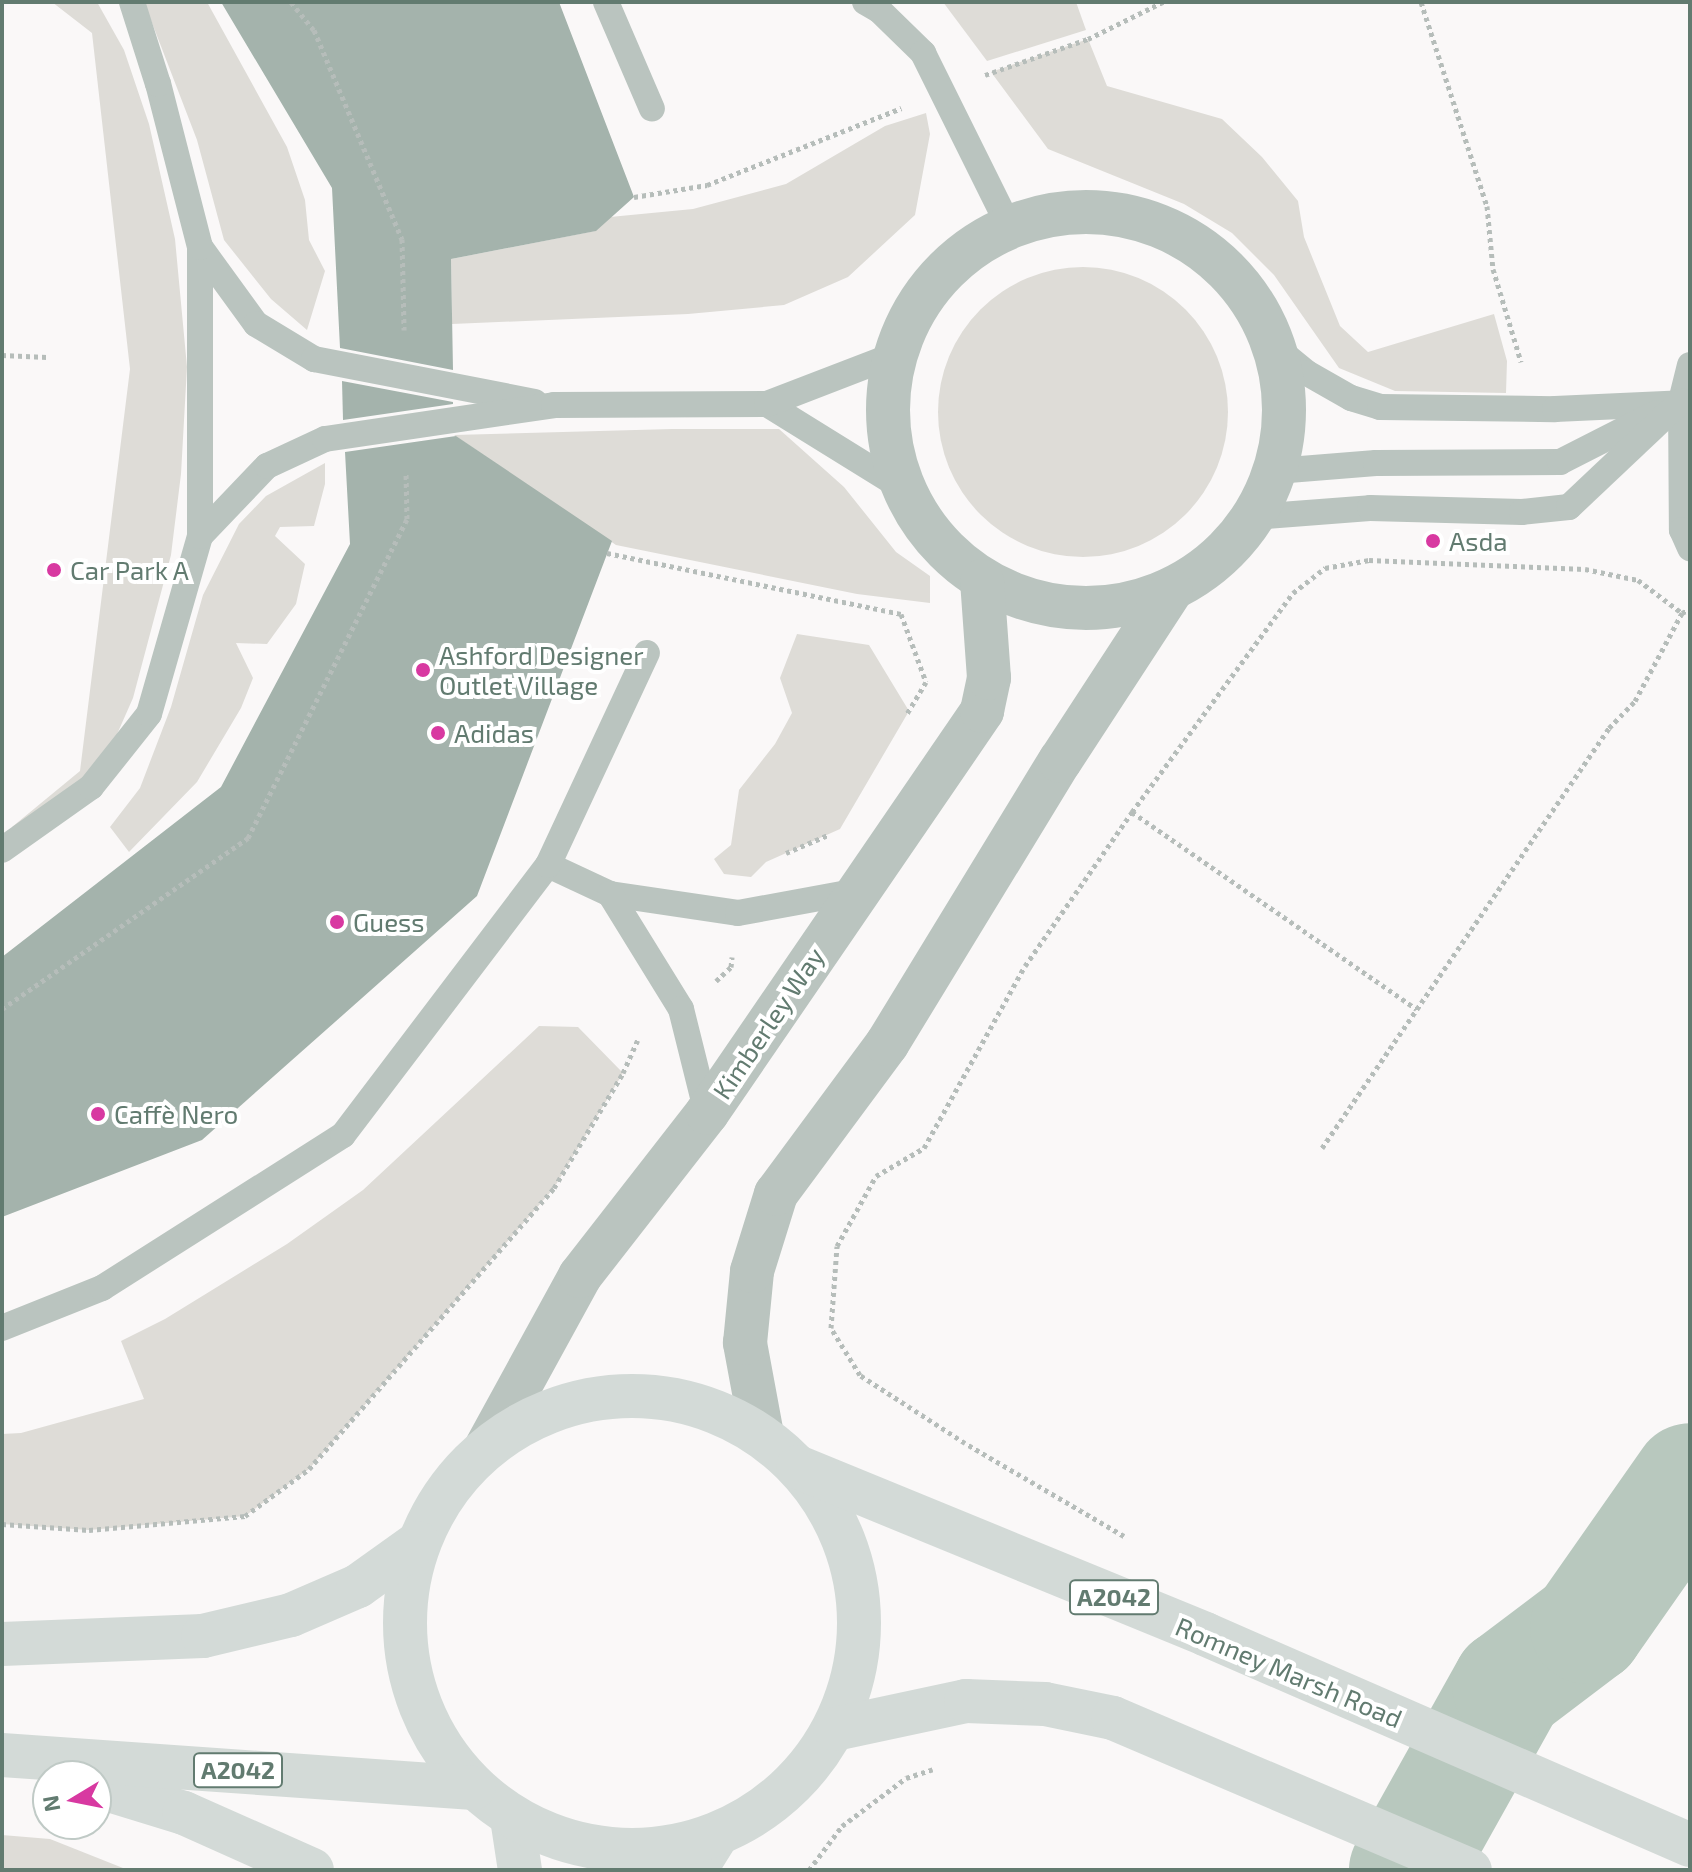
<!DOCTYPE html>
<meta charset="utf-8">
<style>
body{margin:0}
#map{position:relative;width:1692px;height:1872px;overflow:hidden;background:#faf8f8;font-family:"Exo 2",sans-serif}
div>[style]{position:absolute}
.green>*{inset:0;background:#dedcd7}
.round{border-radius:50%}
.river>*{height:114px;margin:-57px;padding:0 57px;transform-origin:57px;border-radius:57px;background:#b8c8be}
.building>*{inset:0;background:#a4b3ac}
.path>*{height:5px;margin-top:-2.5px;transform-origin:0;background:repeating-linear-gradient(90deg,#b6bdba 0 4px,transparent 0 8px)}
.lane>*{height:26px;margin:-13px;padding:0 13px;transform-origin:13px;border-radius:13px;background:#bac4bf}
.street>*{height:44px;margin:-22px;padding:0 22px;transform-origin:22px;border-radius:22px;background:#bac4bf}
.street>.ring{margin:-22px;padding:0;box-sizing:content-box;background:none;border:44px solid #bac4bf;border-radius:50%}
.secondary>*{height:44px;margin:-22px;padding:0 22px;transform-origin:22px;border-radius:22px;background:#d3dad7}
.primary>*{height:44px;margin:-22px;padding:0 22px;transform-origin:22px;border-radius:22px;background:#d3dad7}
.primary>.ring{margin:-22px;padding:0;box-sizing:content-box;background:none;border:44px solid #d3dad7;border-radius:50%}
.dots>*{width:22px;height:22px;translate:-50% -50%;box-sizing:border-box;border:4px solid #fff;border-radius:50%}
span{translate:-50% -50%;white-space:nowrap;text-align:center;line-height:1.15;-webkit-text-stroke:8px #fff;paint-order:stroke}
.shield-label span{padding:2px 6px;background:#fff;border:2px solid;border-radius:6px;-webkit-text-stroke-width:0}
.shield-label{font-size:24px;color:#627b70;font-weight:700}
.poi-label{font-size:26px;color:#627b70}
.left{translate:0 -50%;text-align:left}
.street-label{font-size:26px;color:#627b70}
.frame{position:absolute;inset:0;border:4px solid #627b70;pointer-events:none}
.north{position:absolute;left:32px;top:1760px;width:80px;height:80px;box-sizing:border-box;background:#fff;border:2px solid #c0cac6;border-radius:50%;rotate:260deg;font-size:22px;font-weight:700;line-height:32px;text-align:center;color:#627b70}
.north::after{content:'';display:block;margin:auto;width:28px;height:36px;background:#d839a1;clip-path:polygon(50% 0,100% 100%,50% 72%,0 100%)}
</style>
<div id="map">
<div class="green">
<div style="clip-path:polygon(52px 2px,97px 2px,124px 50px,149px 124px,175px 239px,187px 367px,181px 474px,171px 555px,133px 698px,103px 766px,22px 842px,12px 827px,80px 771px,130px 369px,92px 33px)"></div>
<div style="clip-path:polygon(144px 2px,207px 2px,287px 147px,305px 200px,309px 240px,325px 271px,307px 330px,271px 299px,224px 240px,197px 140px)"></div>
<div style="clip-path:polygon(943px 2px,1076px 2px,1086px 30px,987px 61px)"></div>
<div style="clip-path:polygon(1088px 39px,1107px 86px,1222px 119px,1262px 157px,1298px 201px,1304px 237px,1340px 326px,1368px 352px,1494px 314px,1507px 361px,1506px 393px,1395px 391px,1339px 368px,1274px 275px,1232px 233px,1184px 204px,1048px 149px,991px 72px)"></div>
<div style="clip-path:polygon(926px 113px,930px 134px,915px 215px,848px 277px,784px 305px,688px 314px,452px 324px,451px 259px,595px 231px,610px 217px,693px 209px,786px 184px,885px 126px)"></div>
<div class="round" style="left:938px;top:267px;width:290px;height:290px"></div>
<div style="clip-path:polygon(672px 429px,779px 429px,844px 487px,896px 552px,930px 576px,930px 603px,857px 594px,616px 545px,454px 435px)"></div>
<div style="clip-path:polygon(325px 463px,325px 484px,314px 526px,280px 527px,275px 536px,305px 564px,296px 604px,267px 644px,236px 643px,253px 678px,241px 708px,197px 782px,129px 852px,110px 827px,140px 788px,171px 707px,203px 595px,239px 524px,266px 496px)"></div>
<div style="clip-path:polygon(797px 634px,869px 645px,909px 711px,840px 829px,766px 862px,751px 877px,724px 874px,714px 859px,731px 845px,739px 790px,775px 744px,792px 713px,780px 678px)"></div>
<div style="clip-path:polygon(539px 1026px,578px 1027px,623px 1073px,554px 1188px,309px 1469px,245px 1516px,89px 1530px,2px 1524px,2px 1434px,21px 1433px,144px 1399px,121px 1341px,165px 1319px,287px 1244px,363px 1190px)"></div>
<div style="clip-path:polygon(2px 1835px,50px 1839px,128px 1870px,2px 1870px)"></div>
</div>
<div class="river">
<div style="left:1406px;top:1870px;width:211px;rotate:-60.8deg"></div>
<div style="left:1509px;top:1686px;width:98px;rotate:-37.1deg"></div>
<div style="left:1587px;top:1627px;width:179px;rotate:-55deg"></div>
</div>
<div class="building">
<div style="clip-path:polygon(221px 2px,559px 2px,634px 197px,596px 231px,451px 259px,453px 370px,340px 348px,332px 188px)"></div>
<div style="clip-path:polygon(342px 381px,453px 402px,453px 404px,343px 420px)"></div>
<div style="clip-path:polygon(456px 436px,612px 541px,477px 896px,202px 1140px,2px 1217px,2px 957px,221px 787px,350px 544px,345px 452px)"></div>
</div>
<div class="path">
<div style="left:291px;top:2px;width:36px;rotate:51deg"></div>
<div style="left:314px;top:30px;width:227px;rotate:67.2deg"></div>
<div style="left:402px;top:239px;width:91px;rotate:88.7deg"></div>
<div style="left:1421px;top:2px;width:214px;rotate:72.1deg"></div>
<div style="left:1487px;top:206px;width:63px;rotate:84.6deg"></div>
<div style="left:1493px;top:269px;width:97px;rotate:73.2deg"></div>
<div style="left:985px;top:75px;width:109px;rotate:-19.3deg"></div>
<div style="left:1088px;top:39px;width:84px;rotate:-26.3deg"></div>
<div style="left:634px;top:197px;width:74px;rotate:-9.3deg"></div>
<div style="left:707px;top:185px;width:209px;rotate:-21.6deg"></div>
<div style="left:2px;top:355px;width:45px;rotate:2.5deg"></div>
<div style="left:607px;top:553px;width:300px;rotate:11.7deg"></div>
<div style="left:901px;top:614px;width:72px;rotate:69.8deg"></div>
<div style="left:926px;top:682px;width:37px;rotate:121deg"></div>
<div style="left:1132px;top:812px;width:346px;rotate:34.7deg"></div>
<div style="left:786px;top:853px;width:46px;rotate:-23.2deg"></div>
<div style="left:716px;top:981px;width:21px;rotate:-43deg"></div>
<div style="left:731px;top:967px;width:10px;rotate:-84deg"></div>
<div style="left:2px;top:1009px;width:300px;rotate:-34.8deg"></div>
<div style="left:248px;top:838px;width:356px;rotate:-63.5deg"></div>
<div style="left:407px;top:519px;width:47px;rotate:-91.2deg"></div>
<div style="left:1322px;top:1148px;width:509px;rotate:-55.65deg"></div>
<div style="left:1609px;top:728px;width:37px;rotate:-46deg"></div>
<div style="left:1635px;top:701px;width:100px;rotate:-61.9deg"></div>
<div style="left:1682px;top:613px;width:9px;rotate:-27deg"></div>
<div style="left:2px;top:1524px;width:87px;rotate:3.9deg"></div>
<div style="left:89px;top:1530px;width:157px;rotate:-5.1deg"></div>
<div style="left:245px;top:1516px;width:79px;rotate:-36.3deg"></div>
<div style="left:309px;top:1469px;width:373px;rotate:-48.9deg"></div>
<div style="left:554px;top:1188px;width:134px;rotate:-59deg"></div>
<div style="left:623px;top:1073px;width:36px;rotate:-66deg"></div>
<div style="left:1124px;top:1536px;width:184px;rotate:-149.7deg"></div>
<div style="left:965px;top:1443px;width:125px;rotate:-147.1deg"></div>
<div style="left:860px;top:1375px;width:55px;rotate:-121.7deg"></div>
<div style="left:831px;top:1328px;width:82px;rotate:-85.8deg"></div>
<div style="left:837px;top:1246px;width:80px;rotate:-60.9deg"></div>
<div style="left:876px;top:1176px;width:56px;rotate:-30.3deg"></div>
<div style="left:924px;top:1148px;width:208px;rotate:-61deg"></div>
<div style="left:1025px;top:966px;width:188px;rotate:-55.2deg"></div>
<div style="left:1132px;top:812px;width:272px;rotate:-53.7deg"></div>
<div style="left:1293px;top:593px;width:41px;rotate:-38deg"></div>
<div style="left:1325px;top:568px;width:45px;rotate:-10.3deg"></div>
<div style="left:1369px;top:560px;width:216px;rotate:2.4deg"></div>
<div style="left:1585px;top:569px;width:54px;rotate:11.7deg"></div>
<div style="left:1638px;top:580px;width:55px;rotate:36.9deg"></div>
<div style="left:809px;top:1870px;width:55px;rotate:-53.1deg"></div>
<div style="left:842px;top:1826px;width:80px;rotate:-36.9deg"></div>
<div style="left:906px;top:1778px;width:28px;rotate:-18deg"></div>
</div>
<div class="lane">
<div style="left:606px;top:2px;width:116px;rotate:66.7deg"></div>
<div style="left:865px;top:2px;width:16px;rotate:30deg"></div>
<div style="left:879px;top:10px;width:62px;rotate:44.3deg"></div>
<div style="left:923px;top:53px;width:193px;rotate:63.6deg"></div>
<div style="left:200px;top:247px;width:95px;rotate:54deg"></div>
<div style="left:256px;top:324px;width:68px;rotate:31.1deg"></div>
<div style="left:314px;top:359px;width:225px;rotate:11deg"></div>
<div style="left:1274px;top:346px;width:43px;rotate:39.3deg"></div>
<div style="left:1307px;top:373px;width:51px;rotate:29.6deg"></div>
<div style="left:1351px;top:398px;width:30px;rotate:17deg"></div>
<div style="left:1380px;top:407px;width:175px;rotate:0.7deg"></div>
<div style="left:1555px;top:409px;width:132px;rotate:-2.6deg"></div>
<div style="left:1690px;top:365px;width:37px;rotate:104deg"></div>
<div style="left:1681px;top:401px;width:129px;rotate:89.6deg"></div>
<div style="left:1682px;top:530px;width:20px;rotate:66deg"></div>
<div style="left:767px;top:404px;width:158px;rotate:31.8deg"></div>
<div style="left:1276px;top:471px;width:100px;rotate:-4.6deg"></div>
<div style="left:1376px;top:463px;width:184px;rotate:-0.3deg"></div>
<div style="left:1560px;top:462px;width:108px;rotate:-27deg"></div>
<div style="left:1254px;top:517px;width:116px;rotate:-4.4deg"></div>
<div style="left:1370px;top:508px;width:152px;rotate:1.5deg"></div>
<div style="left:1522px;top:512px;width:47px;rotate:-6.1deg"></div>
<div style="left:1569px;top:507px;width:154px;rotate:-43.4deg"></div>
<div style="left:200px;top:536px;width:97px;rotate:-46.3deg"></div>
<div style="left:267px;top:466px;width:64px;rotate:-25deg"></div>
<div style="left:325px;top:439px;width:232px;rotate:-8.4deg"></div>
<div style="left:554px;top:405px;width:213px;rotate:-0.3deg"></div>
<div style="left:767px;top:404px;width:136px;rotate:-21.1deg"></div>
<div style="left:2px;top:850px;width:109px;rotate:-35.3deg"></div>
<div style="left:91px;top:787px;width:93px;rotate:-51.5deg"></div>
<div style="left:149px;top:714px;width:185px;rotate:-74deg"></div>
<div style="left:200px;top:536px;width:289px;rotate:-90deg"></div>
<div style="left:200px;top:247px;width:168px;rotate:-104.4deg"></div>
<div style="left:158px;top:84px;width:86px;rotate:-107.6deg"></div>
<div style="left:548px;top:865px;width:68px;rotate:25.1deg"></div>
<div style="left:610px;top:894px;width:129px;rotate:8.4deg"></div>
<div style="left:738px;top:913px;width:122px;rotate:-10.4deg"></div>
<div style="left:610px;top:894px;width:135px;rotate:58.3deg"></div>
<div style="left:681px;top:1009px;width:107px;rotate:76deg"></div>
<div style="left:2px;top:1328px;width:108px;rotate:-21.8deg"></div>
<div style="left:102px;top:1288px;width:285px;rotate:-32.4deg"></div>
<div style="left:343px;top:1135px;width:339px;rotate:-52.8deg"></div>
<div style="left:548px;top:865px;width:234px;rotate:-65deg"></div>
</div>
<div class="street">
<div class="ring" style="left:888px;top:212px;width:352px;height:352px"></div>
<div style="left:762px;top:1435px;width:94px;rotate:-100.5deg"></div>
<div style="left:745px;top:1343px;width:72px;rotate:-84.4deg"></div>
<div style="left:752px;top:1271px;width:81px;rotate:-72.7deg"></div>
<div style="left:776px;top:1194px;width:187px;rotate:-53.5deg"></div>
<div style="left:887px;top:1044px;width:332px;rotate:-58.6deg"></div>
<div style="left:1060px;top:761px;width:203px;rotate:-56.9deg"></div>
<div style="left:487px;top:1446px;width:194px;rotate:-61.3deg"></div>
<div style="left:580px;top:1276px;width:207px;rotate:-52.1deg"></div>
<div style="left:707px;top:1113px;width:487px;rotate:-55.6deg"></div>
<div style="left:982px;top:711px;width:34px;rotate:-78deg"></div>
<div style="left:989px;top:678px;width:97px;rotate:-94.1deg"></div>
</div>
<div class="secondary">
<div style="left:96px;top:1786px;width:92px;rotate:17.1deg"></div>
<div style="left:184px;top:1813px;width:140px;rotate:24deg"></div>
<div style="left:512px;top:1818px;width:53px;rotate:81.3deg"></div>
<div style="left:695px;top:1870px;width:40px;rotate:-58deg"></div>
</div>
<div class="primary">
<div class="ring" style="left:405px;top:1396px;width:410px;height:410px"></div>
<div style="left:798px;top:1467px;width:440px;rotate:22.3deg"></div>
<div style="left:1205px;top:1634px;width:529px;rotate:23.51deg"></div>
<div style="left:2px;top:1644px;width:201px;rotate:-2.3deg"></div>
<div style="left:203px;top:1636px;width:90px;rotate:-13.4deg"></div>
<div style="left:291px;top:1615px;width:73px;rotate:-23.4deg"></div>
<div style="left:358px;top:1586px;width:74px;rotate:-35.6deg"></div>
<div style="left:835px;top:1729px;width:134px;rotate:-12.1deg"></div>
<div style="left:966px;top:1701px;width:79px;rotate:2.2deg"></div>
<div style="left:1045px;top:1704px;width:69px;rotate:11.6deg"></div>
<div style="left:1113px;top:1718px;width:388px;rotate:23.1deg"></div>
<div style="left:2px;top:1755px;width:473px;rotate:4deg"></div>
</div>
<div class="dots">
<div style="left:1433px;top:541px;background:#d839a1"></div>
<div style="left:54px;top:570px;background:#d839a1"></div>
<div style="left:423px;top:670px;background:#d839a1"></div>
<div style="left:438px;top:733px;background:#d839a1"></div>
<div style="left:337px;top:922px;background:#d839a1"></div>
<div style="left:98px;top:1114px;background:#d839a1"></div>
</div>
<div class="shield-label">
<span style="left:1114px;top:1597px">A2042</span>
<span style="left:238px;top:1770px">A2042</span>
</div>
<div class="poi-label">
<span class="left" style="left:1449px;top:541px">Asda</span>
<span class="left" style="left:70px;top:570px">Car Park A</span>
<span class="left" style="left:439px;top:670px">Ashford Designer<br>Outlet Village</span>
<span class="left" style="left:454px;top:733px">Adidas</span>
<span class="left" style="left:353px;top:922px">Guess</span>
<span class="left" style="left:114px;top:1114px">Caffè Nero</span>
</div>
<div class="street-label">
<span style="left:768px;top:1023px;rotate:-56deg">Kimberley Way</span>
<span style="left:1289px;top:1672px;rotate:23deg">Romney Marsh Road</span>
</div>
<div class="frame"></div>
<div class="north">N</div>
</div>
